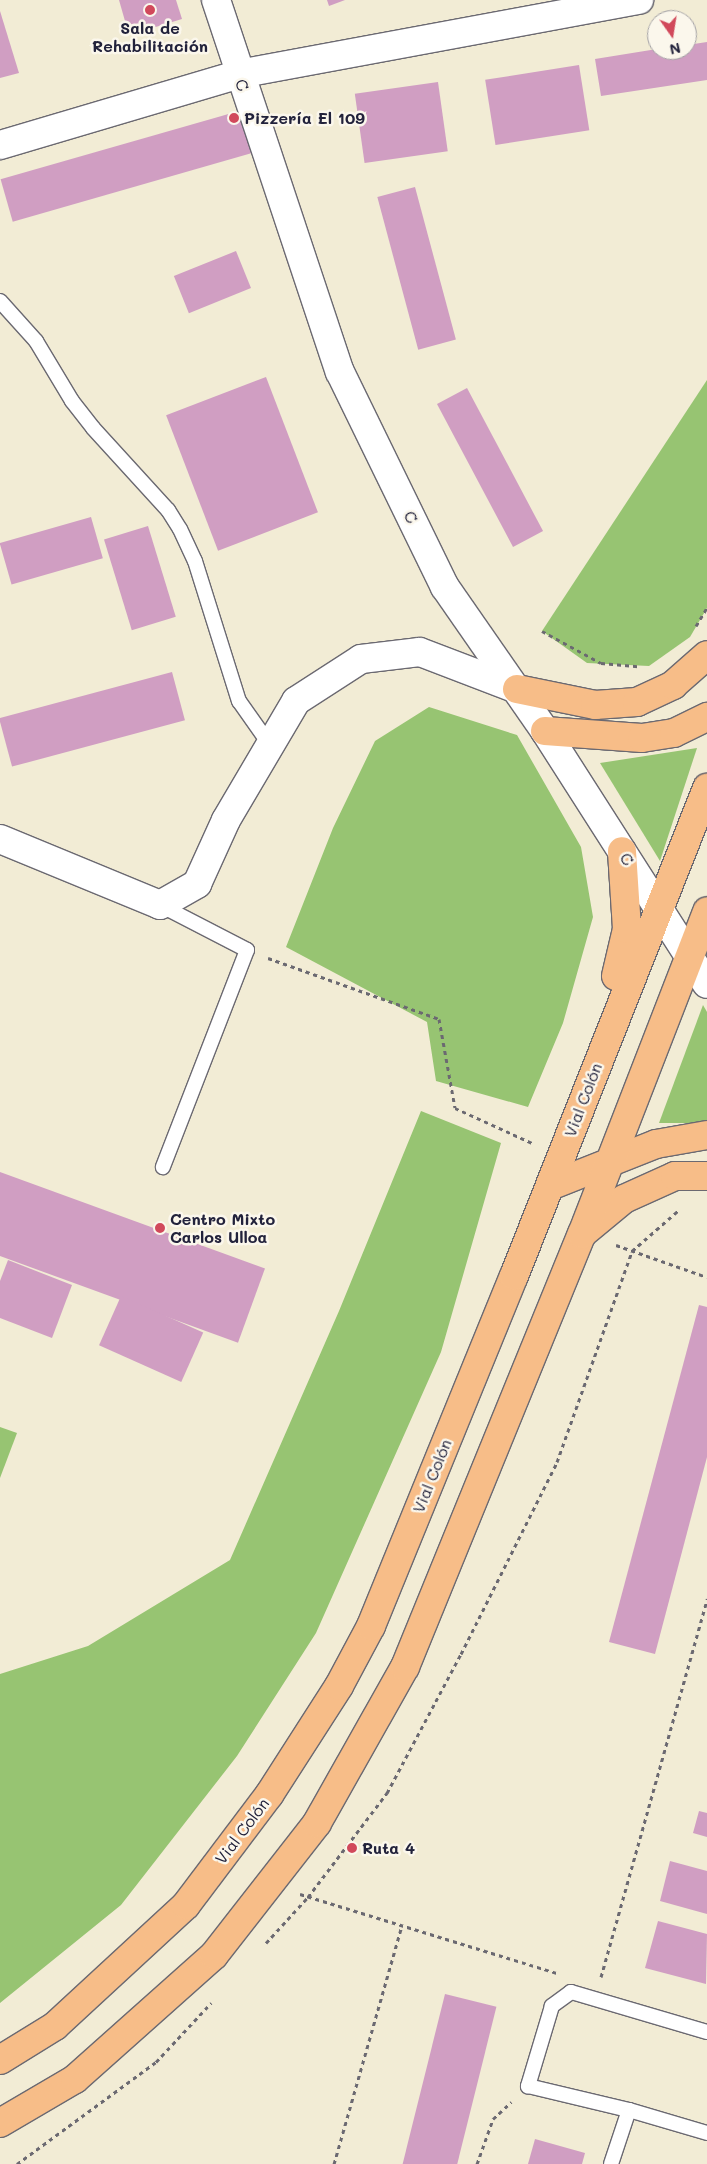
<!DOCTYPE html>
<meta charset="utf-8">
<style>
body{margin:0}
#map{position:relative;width:707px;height:2164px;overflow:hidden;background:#f2ecd5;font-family:Mali,sans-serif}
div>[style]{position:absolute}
.green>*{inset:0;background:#97c472}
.building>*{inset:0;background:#d09ec2;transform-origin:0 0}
.path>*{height:3px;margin-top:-1.5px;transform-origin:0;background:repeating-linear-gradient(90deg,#6b6971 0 4px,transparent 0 8px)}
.roads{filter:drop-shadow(1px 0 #6b6971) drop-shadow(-1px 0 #6b6971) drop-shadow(0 1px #6b6971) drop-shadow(0 -1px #6b6971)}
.service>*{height:14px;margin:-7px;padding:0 7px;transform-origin:7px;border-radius:7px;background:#fff}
.minor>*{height:28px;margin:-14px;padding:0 14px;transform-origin:14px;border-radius:14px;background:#fff}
.tertiary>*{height:28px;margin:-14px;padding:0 14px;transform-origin:14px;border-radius:14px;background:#fff}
.primary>*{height:28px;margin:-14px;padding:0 14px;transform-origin:14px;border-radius:14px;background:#f7bd88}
.dots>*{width:14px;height:14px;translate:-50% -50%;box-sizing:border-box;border:2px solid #fbf7ec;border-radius:50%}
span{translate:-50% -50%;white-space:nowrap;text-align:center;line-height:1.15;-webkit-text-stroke:5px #fbf7ec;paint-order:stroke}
.poi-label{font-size:16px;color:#22223b;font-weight:700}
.left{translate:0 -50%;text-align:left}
.street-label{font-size:16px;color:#22223b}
.north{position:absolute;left:647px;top:10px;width:50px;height:50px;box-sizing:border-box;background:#fbf7ec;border:1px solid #a4a2a5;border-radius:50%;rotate:167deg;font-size:14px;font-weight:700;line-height:20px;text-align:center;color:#22223b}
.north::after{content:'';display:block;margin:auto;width:18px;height:22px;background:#d1495b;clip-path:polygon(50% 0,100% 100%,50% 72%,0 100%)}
</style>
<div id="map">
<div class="green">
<div style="clip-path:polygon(707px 380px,707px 608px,690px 637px,649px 666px,587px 663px,542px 631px)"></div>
<div style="clip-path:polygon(429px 707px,517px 735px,581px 847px,593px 917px,563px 1023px,528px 1107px,436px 1081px,427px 1022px,286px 947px,333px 828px,375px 741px)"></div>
<div style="clip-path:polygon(697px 748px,660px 861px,600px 763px)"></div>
<div style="clip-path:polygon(703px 1005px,707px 1012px,707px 1123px,659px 1123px)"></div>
<div style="clip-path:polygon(421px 1111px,501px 1143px,441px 1352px,316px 1633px,237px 1756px,121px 1905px,0 2003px,0 1674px,88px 1646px,230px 1560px,339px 1311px)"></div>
<div style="clip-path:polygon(0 1427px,17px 1433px,0 1478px)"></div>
</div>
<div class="building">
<div style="clip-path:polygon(119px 0,176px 0,182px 19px,129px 35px)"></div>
<div style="clip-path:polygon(327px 0,345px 0,329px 6px)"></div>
<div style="clip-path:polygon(0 11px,19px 73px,0 78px)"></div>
<div style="clip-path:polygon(707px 42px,707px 80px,601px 96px,595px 59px,657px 49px,687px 50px,687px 45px)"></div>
<div style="left:579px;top:65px;width:66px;height:95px;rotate:81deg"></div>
<div style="left:438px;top:82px;width:70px;height:84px;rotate:82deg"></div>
<div style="left:239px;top:111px;width:44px;height:248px;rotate:74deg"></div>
<div style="left:415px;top:187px;width:158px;height:39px;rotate:75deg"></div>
<div style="left:236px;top:251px;width:40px;height:67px;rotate:68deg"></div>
<div style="left:266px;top:377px;width:145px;height:107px;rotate:69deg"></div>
<div style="left:467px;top:388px;width:162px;height:34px;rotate:62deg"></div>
<div style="left:91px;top:517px;width:43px;height:95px;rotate:74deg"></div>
<div style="left:148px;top:526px;width:95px;height:46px;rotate:73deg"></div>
<div style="left:172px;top:672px;width:50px;height:179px;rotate:75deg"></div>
<div style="left:0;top:1172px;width:282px;height:79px;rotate:20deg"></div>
<div style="clip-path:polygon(8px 1260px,72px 1285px,52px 1338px,0 1318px,0 1281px)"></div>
<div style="left:121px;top:1296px;width:90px;height:54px;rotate:24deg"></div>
<div style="clip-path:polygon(699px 1305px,707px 1307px,707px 1457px,655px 1654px,609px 1642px)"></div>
<div style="clip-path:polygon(699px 1811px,707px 1813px,707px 1837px,693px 1833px)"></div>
<div style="clip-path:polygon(670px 1861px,707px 1871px,707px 1914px,660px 1901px)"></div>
<div style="clip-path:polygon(658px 1921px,707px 1934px,706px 1984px,645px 1968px)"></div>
<div style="left:445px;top:1994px;width:53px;height:176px;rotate:14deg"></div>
<div style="clip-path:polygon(535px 2139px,585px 2153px,582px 2164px,528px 2164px)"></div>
</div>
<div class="path">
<div style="left:696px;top:626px;width:21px;rotate:-59deg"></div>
<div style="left:542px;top:631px;width:67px;rotate:28.5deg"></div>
<div style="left:601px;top:663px;width:37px;rotate:5deg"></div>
<div style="left:268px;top:958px;width:182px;rotate:19.6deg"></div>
<div style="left:439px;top:1019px;width:90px;rotate:79.8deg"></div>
<div style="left:455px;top:1108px;width:85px;rotate:24.4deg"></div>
<div style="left:616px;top:1245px;width:96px;rotate:19.4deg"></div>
<div style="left:300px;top:1894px;width:269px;rotate:17.1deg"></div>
<div style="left:266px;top:1943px;width:62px;rotate:-47.6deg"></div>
<div style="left:308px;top:1897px;width:131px;rotate:-52.8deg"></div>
<div style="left:387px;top:1793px;width:157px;rotate:-62deg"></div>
<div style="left:461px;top:1654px;width:215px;rotate:-63.4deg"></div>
<div style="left:557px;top:1462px;width:224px;rotate:-70.4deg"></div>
<div style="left:632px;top:1251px;width:62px;rotate:-41.1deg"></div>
<div style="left:601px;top:1977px;width:393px;rotate:-74.3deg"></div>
<div style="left:17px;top:2164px;width:172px;rotate:-36.3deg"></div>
<div style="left:156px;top:2062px;width:81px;rotate:-47deg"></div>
<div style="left:334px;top:2164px;width:248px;rotate:-74.1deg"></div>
<div style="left:477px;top:2164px;width:48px;rotate:-70.4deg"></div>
<div style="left:493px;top:2119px;width:25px;rotate:-43deg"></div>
</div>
<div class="roads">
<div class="service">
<div style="left:0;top:301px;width:54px;rotate:48deg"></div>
<div style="left:36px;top:341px;width:70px;rotate:59deg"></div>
<div style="left:72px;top:401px;width:34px;rotate:52deg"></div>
<div style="left:93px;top:428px;width:111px;rotate:47.6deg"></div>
<div style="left:168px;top:510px;width:22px;rotate:58deg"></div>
<div style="left:180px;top:529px;width:35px;rotate:65deg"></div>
<div style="left:195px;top:561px;width:147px;rotate:72.6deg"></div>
<div style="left:239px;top:701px;width:54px;rotate:54.8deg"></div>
<div style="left:160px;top:905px;width:98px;rotate:27.3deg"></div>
<div style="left:247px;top:950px;width:233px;rotate:111.2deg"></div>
<div style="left:707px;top:2032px;width:142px;rotate:-163.6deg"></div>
<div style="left:571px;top:1992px;width:24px;rotate:144deg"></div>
<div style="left:552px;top:2006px;width:84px;rotate:106.7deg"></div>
<div style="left:528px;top:2086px;width:104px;rotate:13.4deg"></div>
<div style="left:629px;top:2110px;width:81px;rotate:16.4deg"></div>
<div style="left:611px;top:2164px;width:57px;rotate:-71.6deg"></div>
</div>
<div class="minor">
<div style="left:0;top:145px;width:249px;rotate:-16.5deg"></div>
<div style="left:239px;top:74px;width:407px;rotate:-10.5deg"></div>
<div style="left:0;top:839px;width:173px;rotate:22.4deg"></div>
<div style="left:160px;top:905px;width:43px;rotate:-29.6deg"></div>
<div style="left:197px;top:884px;width:70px;rotate:-65.6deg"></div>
<div style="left:226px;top:820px;width:138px;rotate:-59.5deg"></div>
<div style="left:296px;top:701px;width:77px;rotate:-32.9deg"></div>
<div style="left:361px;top:659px;width:59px;rotate:-6.8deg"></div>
<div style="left:420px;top:652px;width:104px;rotate:20.9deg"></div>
</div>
<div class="tertiary">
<div style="left:216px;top:0;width:392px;rotate:71.6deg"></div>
<div style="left:340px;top:372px;width:239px;rotate:64deg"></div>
<div style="left:445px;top:587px;width:175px;rotate:55.2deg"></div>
<div style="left:545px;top:731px;width:300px;rotate:57.4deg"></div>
</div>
<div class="primary">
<div style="left:517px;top:689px;width:80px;rotate:11.6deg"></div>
<div style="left:595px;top:705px;width:42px;rotate:-4.1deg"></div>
<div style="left:637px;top:702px;width:40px;rotate:-25deg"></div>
<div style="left:673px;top:685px;width:45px;rotate:-41.4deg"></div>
<div style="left:545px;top:731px;width:97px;rotate:4.1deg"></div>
<div style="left:642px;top:738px;width:32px;rotate:-9deg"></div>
<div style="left:674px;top:733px;width:37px;rotate:-26deg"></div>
<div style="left:616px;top:976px;width:48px;rotate:-76.8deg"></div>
<div style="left:627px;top:929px;width:78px;rotate:-93.7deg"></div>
<div style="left:550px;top:1186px;width:114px;rotate:-21.6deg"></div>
<div style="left:656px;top:1144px;width:52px;rotate:-10deg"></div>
<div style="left:583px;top:1233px;width:53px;rotate:-39.7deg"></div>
<div style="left:624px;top:1199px;width:56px;rotate:-24.3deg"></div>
<div style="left:675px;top:1176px;width:32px"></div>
<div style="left:0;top:2060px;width:65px;rotate:-31.7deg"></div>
<div style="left:55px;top:2026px;width:178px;rotate:-42.7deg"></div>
<div style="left:186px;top:1905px;width:138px;rotate:-53deg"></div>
<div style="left:269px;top:1795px;width:130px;rotate:-57.3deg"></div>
<div style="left:339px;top:1686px;width:68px;rotate:-61.9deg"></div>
<div style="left:371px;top:1626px;width:378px;rotate:-67.8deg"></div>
<div style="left:514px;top:1276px;width:525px;rotate:-68.42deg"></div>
<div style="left:0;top:2123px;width:87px;rotate:-30.4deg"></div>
<div style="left:75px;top:2079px;width:186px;rotate:-41.7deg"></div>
<div style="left:214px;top:1955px;width:167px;rotate:-52deg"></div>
<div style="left:317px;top:1823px;width:179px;rotate:-60.6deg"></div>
<div style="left:405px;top:1667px;width:468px;rotate:-67.8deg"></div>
<div style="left:582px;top:1234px;width:346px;rotate:-68.8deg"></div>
</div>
</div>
<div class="dots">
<div style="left:150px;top:10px;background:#d1495b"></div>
<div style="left:234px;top:118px;background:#d1495b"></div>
<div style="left:160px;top:1228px;background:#d1495b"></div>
<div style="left:352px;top:1848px;background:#d1495b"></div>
</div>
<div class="poi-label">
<span style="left:150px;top:37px">Sala de<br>Rehabilitación</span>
<span class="left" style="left:244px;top:118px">Pizzería El 109</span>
<span class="left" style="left:170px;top:1228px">Centro Mixto<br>Carlos Ulloa</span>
<span class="left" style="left:362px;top:1848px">Ruta 4</span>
</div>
<div class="street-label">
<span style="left:242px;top:85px;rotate:71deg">C</span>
<span style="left:411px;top:517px;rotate:64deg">C</span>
<span style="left:627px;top:859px;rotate:57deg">C</span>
<span style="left:583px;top:1100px;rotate:-69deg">Vial Colón</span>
<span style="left:432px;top:1476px;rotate:-68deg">Vial Colón</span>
<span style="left:242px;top:1831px;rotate:-53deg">Vial Colón</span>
</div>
<div class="north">N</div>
</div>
